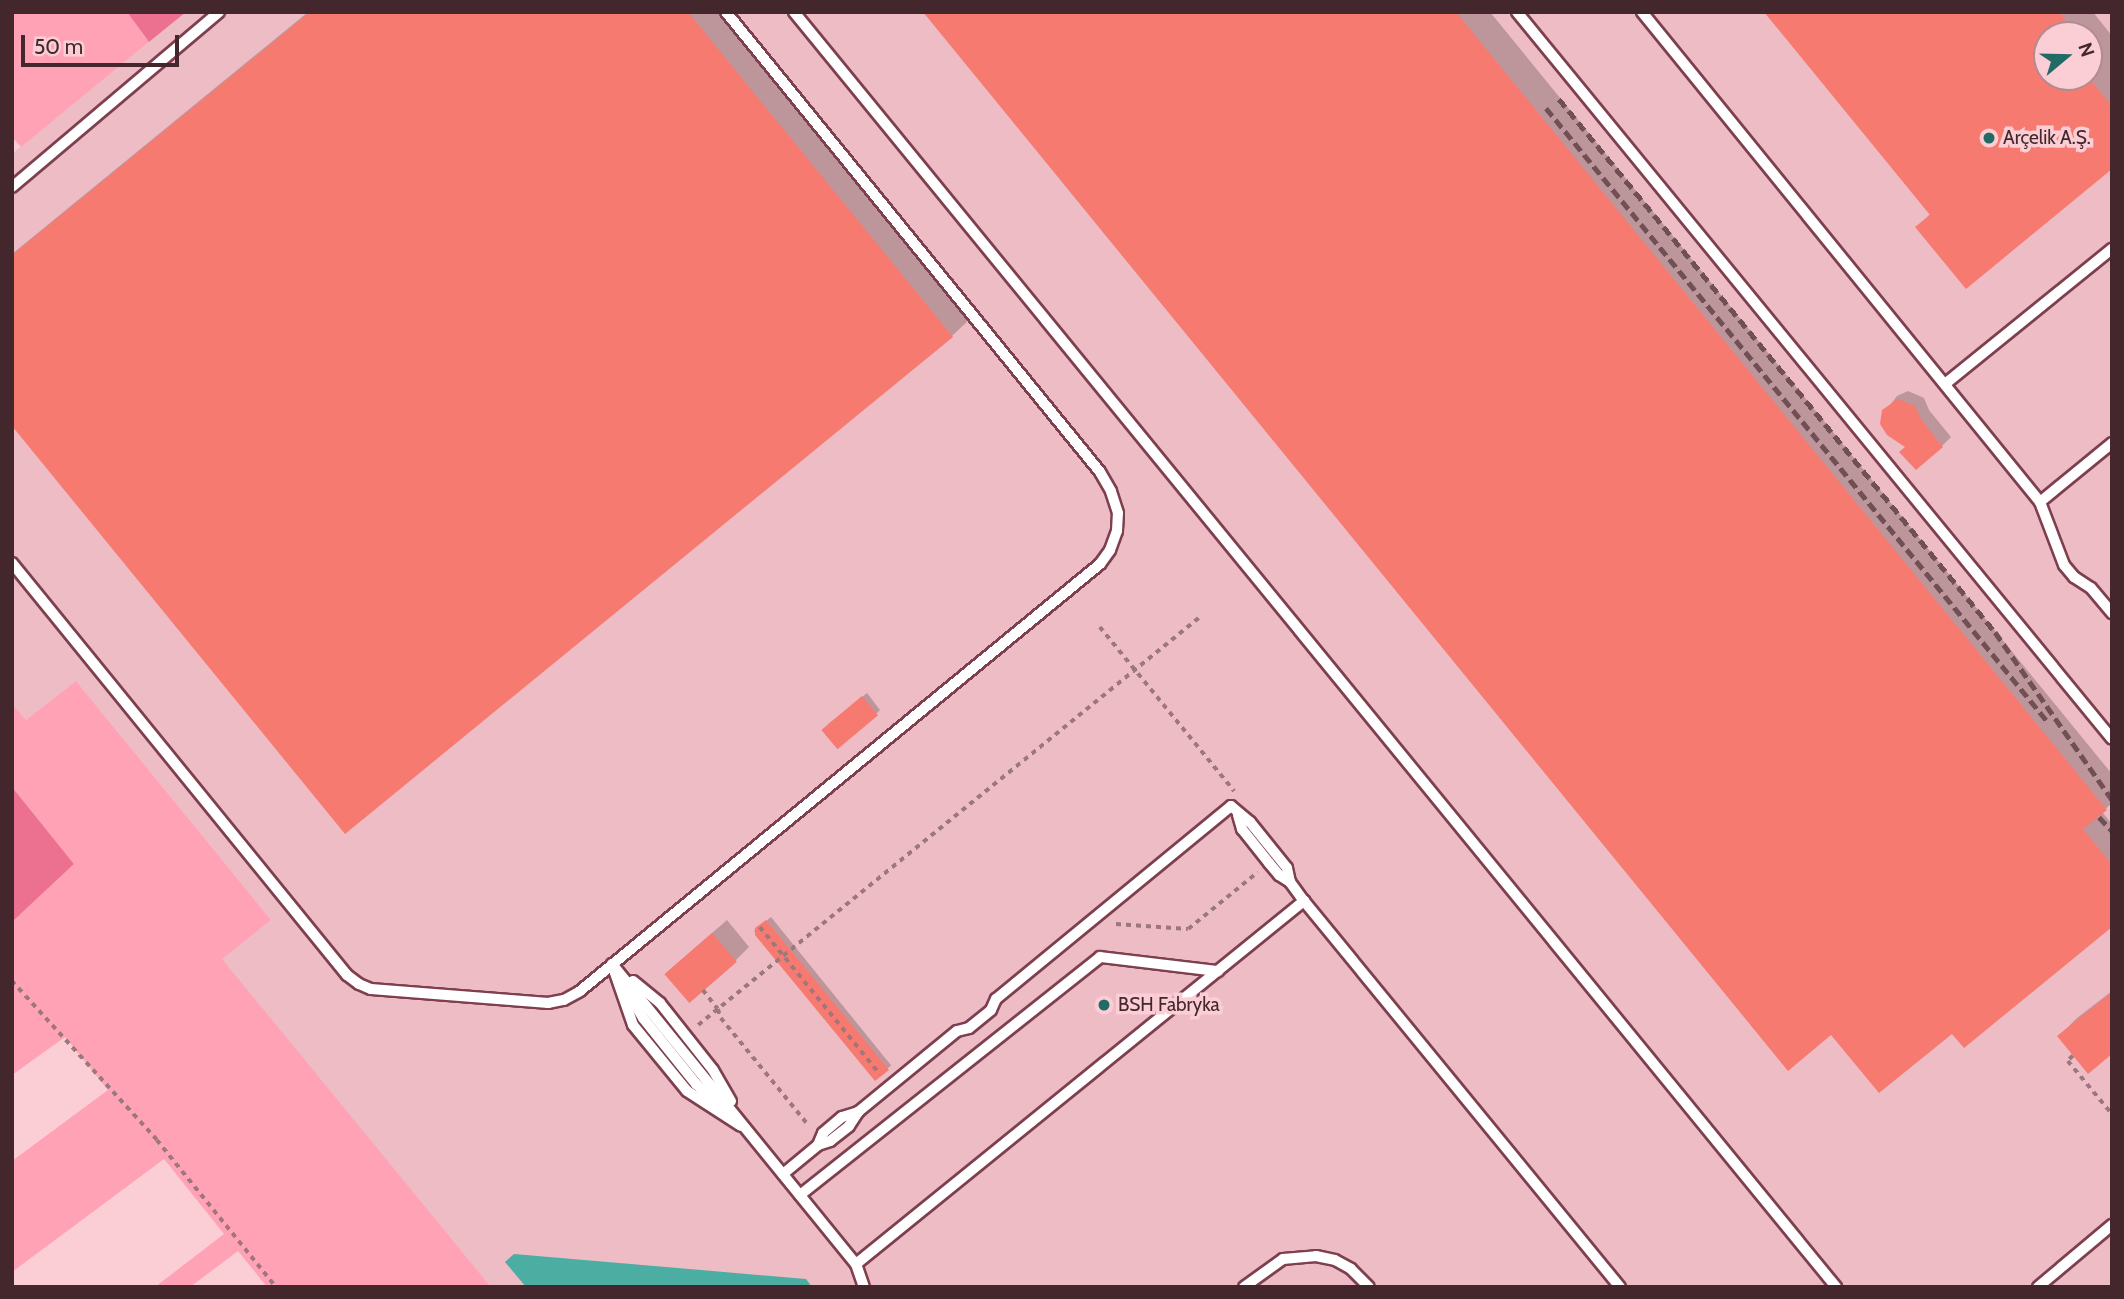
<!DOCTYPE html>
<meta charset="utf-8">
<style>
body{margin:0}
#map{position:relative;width:2124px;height:1299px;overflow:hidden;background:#fbcdd5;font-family:Cabin,sans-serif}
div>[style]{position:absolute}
.built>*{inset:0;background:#edbcc4}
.green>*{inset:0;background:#ffa2b6}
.forest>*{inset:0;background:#ec7190}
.water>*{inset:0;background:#4cada3}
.shadow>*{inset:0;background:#0003;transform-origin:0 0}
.building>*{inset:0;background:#f77a71;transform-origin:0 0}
.path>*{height:3.5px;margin-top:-1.75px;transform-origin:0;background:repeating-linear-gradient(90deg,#9c777e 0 5px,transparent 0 10px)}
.roads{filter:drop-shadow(2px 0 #7e3f4e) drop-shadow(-2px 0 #7e3f4e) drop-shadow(0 2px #7e3f4e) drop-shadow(0 -2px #7e3f4e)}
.service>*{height:10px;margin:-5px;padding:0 5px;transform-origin:5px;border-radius:5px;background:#fff}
.rail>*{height:5px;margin-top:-2.5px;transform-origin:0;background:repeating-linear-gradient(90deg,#704f55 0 10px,transparent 0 15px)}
.dots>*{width:19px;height:19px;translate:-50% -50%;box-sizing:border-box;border:4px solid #fbcdd5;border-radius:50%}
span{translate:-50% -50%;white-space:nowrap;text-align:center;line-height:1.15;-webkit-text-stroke:7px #fbcdd5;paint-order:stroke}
.poi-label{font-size:19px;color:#44272d}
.left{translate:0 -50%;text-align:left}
.frame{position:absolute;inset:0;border:14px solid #44272d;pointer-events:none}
.north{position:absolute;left:2033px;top:21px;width:70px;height:70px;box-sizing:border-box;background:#fbcdd5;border:2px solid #b28b92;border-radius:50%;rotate:71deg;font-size:19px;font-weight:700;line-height:28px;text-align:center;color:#44272d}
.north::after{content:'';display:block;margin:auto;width:24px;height:32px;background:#216b64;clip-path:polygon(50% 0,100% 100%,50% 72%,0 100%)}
.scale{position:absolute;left:21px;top:35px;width:158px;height:32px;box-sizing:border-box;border:4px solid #44272d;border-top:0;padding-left:9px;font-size:21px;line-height:24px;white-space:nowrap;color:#44272d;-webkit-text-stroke:5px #fbcdd5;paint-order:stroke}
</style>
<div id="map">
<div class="built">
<div style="clip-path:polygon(evenodd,186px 12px,2112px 12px,2112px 1287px,491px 1287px,221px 959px,271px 920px,76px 681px,26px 720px,12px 704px,12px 154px,186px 12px,2047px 35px,2089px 35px,2089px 77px,2047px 77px,2047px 35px)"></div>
</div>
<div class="green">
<div style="clip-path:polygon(12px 12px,127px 12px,149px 42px,21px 147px,12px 137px)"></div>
<div style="clip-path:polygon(76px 681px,271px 920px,222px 959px,491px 1287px,267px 1287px,238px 1251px,190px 1287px,155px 1287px,224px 1234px,164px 1159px,12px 1272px,12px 1161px,108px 1090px,65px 1037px,12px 1075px,12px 922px,74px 864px,12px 787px,12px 704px,26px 720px)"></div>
</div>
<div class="forest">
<div style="clip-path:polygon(127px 12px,186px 12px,149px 42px)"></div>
<div style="clip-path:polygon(12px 787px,74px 864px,12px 922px)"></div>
</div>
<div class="water">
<div style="clip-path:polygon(514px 1254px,806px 1279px,812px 1287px,526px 1287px,505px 1262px)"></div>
</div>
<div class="shadow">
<div style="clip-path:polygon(308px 12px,721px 12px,971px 318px,952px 336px,12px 423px,12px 254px)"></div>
<div style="clip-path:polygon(925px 12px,1490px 12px,2112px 774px,2112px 803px,2102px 812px,2112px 824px,2112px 926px,1952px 1031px,1831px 1032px)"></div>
<div style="clip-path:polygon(evenodd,1766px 12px,2093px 12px,2112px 36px,2112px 167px,1917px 227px,1931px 213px,1766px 12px,2047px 35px,2089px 35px,2089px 77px,2047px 77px,2047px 35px)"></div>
<div style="clip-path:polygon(1908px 391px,1924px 398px,1929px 410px,1951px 437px,1942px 446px,1907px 446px,1881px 417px,1897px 396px)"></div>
<div style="clip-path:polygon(867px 693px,880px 710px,876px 714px,827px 725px)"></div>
<div style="left:771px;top:917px;width:191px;height:22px;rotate:51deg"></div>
<div style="clip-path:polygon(727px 920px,749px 947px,735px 961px,666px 973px)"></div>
<div style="clip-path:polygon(2112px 991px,2112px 1052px,2059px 1036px,2077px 1018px)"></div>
</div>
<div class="building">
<div style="clip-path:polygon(310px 12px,688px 12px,953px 337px,345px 834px,12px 426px,12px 255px)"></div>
<div style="clip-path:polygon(923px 12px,1456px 12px,2107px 810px,2083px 829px,2112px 865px,2112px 927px,1964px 1048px,1952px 1034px,1879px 1093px,1831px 1035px,1788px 1071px)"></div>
<div style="clip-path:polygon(1764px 12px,2059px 12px,2078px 35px,2047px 35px,2047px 77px,2088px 77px,2112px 106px,2112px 169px,1966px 289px,1915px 227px,1930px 215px)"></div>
<div style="clip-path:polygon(1898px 399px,1915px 406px,1921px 419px,1943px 447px,1916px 470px,1899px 452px,1905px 447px,1887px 435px,1880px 424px,1882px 410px)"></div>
<div style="left:862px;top:696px;width:25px;height:53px;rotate:50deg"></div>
<div style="clip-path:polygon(766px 920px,889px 1070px,875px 1081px,755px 935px,755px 928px)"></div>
<div style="left:712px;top:933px;width:38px;height:63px;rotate:49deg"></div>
<div style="clip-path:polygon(2112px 992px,2112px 1054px,2088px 1074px,2057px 1036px)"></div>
</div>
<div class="path">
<div style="left:1100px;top:627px;width:212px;rotate:50.7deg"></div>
<div style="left:1116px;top:924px;width:72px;rotate:4deg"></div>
<div style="left:1188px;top:929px;width:90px;rotate:-39.2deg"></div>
<div style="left:760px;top:927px;width:190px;rotate:50.8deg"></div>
<div style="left:12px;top:981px;width:215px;rotate:47.6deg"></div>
<div style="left:157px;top:1140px;width:189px;rotate:51deg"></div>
<div style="left:703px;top:990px;width:24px;rotate:52deg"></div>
<div style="left:718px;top:1009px;width:9px;rotate:72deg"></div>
<div style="left:721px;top:1018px;width:139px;rotate:50.8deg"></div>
<div style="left:698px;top:1025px;width:648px;rotate:-39.12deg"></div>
<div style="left:2073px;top:1056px;width:7px;rotate:135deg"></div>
<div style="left:2068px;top:1061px;width:69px;rotate:50.3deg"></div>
</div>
<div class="roads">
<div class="service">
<div style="left:794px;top:12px;width:1647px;rotate:50.74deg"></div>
<div style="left:1517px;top:12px;width:939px;rotate:50.7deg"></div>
<div style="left:1642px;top:12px;width:631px;rotate:50.91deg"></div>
<div style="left:2040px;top:502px;width:93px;rotate:-39.3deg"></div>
<div style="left:12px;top:187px;width:271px;rotate:-40.2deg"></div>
<div style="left:1945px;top:384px;width:215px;rotate:-39deg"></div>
<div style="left:2040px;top:502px;width:67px;rotate:69.1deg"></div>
<div style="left:2064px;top:565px;width:16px;rotate:50deg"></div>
<div style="left:2074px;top:577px;width:20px;rotate:33deg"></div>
<div style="left:2091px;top:588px;width:33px;rotate:50deg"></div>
<div style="left:12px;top:563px;width:531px;rotate:50.89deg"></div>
<div style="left:347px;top:975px;width:15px;rotate:37deg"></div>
<div style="left:359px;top:984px;width:13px;rotate:23deg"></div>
<div style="left:371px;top:989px;width:178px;rotate:4.5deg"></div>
<div style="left:548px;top:1003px;width:16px;rotate:-11deg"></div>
<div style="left:564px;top:1000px;width:18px;rotate:-29deg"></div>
<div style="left:580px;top:991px;width:673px;rotate:-39.39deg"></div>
<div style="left:1100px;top:564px;width:17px;rotate:-54deg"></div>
<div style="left:1110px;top:550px;width:20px;rotate:-70deg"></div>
<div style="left:1117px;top:531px;width:18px;rotate:-87deg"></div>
<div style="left:1118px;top:513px;width:23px;rotate:-108deg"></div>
<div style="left:1111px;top:491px;width:22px;rotate:-120deg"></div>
<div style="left:1100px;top:472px;width:593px;rotate:-129.11deg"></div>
<div style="left:1238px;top:815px;width:15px;rotate:74deg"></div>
<div style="left:1242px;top:829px;width:43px;rotate:51.5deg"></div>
<div style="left:1269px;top:863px;width:16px;rotate:50deg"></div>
<div style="left:1279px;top:875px;width:13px;rotate:32deg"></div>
<div style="left:612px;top:964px;width:387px;rotate:50.9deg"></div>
<div style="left:856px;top:1264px;width:577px;rotate:-39.02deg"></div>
<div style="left:1304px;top:901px;width:499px;rotate:50.7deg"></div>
<div style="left:614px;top:970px;width:58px;rotate:70.9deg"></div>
<div style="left:633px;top:1025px;width:85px;rotate:50.7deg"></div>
<div style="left:687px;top:1091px;width:64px;rotate:32.9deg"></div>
<div style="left:633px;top:981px;width:35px;rotate:39deg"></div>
<div style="left:660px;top:1003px;width:85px;rotate:51.7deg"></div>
<div style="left:713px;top:1070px;width:36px;rotate:60deg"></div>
<div style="left:625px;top:988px;width:35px;rotate:59deg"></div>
<div style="left:643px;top:1018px;width:85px;rotate:51.2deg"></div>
<div style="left:696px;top:1084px;width:36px;rotate:42deg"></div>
<div style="left:818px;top:1145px;width:13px;rotate:-67deg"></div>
<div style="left:823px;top:1133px;width:25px;rotate:-40deg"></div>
<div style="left:842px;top:1117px;width:17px;rotate:-17deg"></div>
<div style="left:783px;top:1174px;width:45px;rotate:-39.6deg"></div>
<div style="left:818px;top:1145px;width:13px;rotate:-18deg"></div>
<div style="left:830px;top:1141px;width:24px;rotate:-38deg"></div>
<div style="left:849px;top:1126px;width:17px;rotate:-57deg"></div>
<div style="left:858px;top:1112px;width:128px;rotate:-39.3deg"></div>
<div style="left:957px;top:1031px;width:12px;rotate:-14deg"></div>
<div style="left:969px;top:1028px;width:28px;rotate:-39deg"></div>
<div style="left:991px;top:1010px;width:12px;rotate:-66deg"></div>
<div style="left:996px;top:999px;width:304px;rotate:-39.4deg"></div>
<div style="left:1231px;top:806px;width:25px;rotate:40deg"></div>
<div style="left:1250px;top:822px;width:59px;rotate:51.2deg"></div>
<div style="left:1287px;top:868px;width:14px;rotate:78deg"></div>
<div style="left:1290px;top:882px;width:24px;rotate:54deg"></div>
<div style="left:800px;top:1195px;width:383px;rotate:-38.4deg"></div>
<div style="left:1100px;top:957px;width:119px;rotate:6.8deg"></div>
<div style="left:856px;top:1264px;width:24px;rotate:71deg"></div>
<div style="left:1244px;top:1287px;width:48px;rotate:-35.7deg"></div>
<div style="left:1283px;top:1259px;width:33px;rotate:-5deg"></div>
<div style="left:1316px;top:1256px;width:19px;rotate:12deg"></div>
<div style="left:1335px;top:1260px;width:18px;rotate:29deg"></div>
<div style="left:1351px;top:1269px;width:25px;rotate:45deg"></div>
<div style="left:2038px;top:1287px;width:97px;rotate:-40deg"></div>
</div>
</div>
<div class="rail">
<div style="left:1559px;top:99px;width:689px;rotate:50.72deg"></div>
<div style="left:1995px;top:632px;width:205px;rotate:55.1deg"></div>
<div style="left:1546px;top:108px;width:792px;rotate:50.74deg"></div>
<div style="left:2099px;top:817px;width:19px;rotate:47deg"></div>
</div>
<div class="dots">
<div style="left:1989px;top:138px;background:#216b64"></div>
<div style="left:1104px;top:1005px;background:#216b64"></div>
</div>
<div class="poi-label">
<span class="left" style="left:2003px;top:138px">Arçelik A.Ş.</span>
<span class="left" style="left:1118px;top:1005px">BSH Fabryka</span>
</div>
<div class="frame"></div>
<div class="north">N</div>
<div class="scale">50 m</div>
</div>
